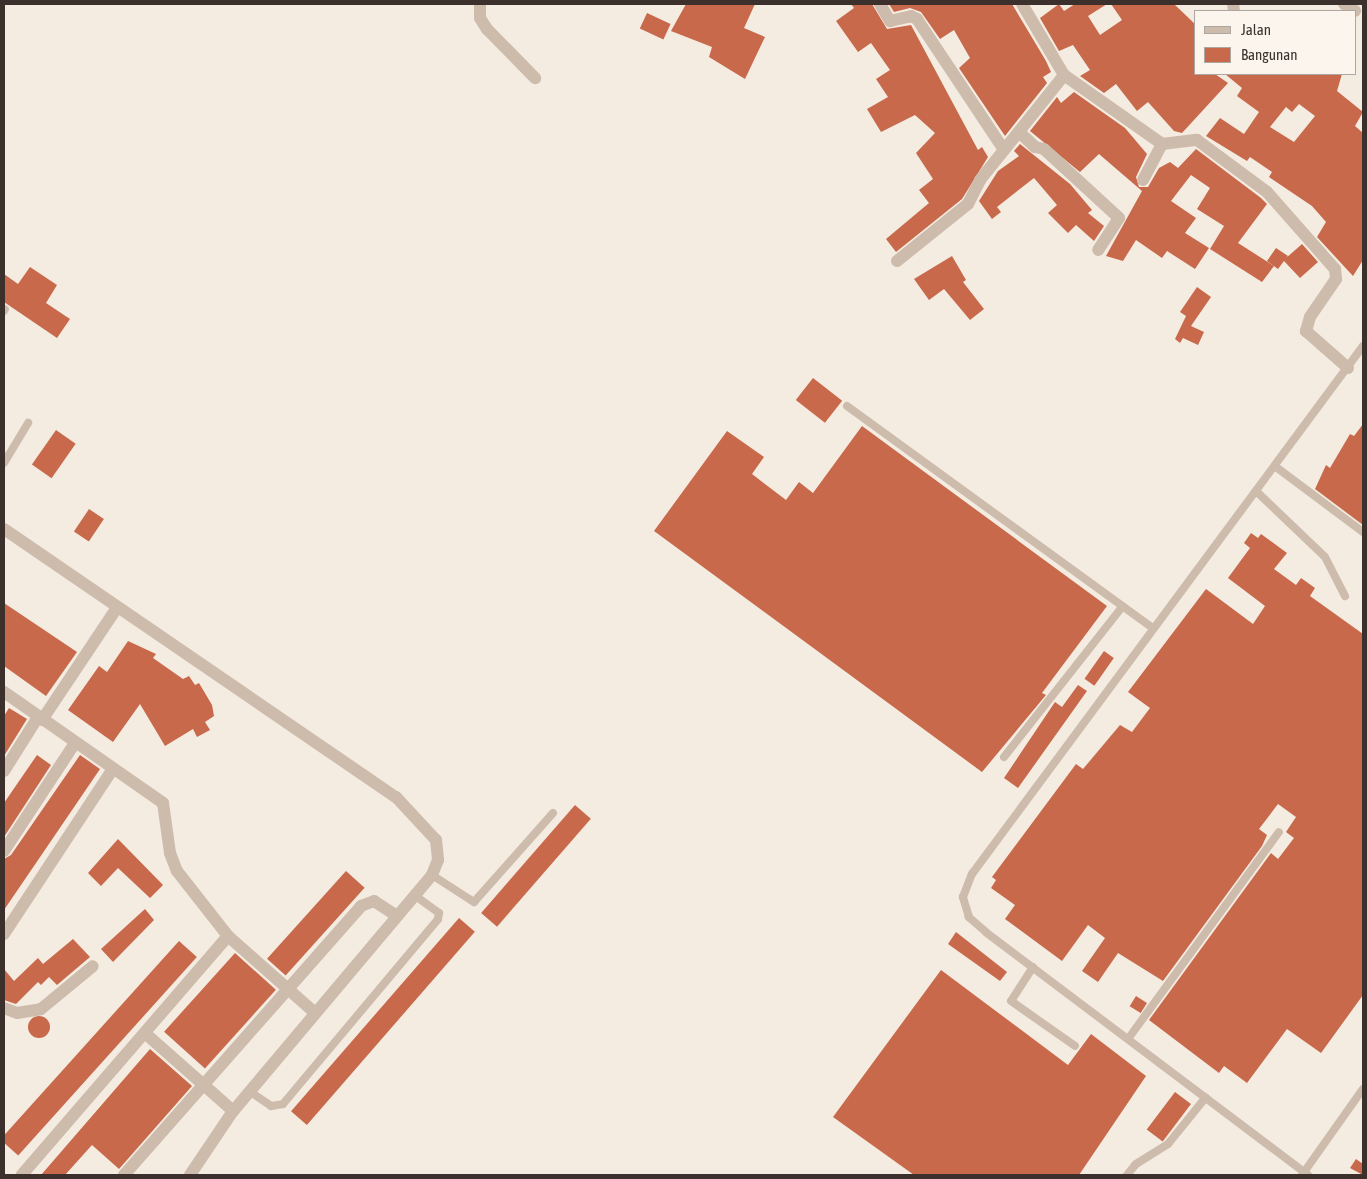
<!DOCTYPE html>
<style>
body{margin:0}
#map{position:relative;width:1367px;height:1179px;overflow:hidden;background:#f4ebe1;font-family:"Asap Condensed",sans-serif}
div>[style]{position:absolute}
.building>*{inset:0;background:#c8694b;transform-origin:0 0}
.round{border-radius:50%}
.service>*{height:8px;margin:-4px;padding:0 4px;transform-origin:4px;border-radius:4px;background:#cdbbac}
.minor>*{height:12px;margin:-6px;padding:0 6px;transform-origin:6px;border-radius:6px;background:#cdbbac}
span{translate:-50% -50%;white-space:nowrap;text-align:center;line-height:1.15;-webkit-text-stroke:4.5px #fbf5ee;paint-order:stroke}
.frame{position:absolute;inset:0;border:5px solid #3b302b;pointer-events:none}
.legend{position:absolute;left:1194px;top:10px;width:162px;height:65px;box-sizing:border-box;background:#fbf5ee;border:1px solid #aea6a0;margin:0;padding:6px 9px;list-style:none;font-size:15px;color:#3b302b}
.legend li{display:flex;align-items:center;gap:10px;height:25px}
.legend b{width:25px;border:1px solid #aea6a0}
</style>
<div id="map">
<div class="building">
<div style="clip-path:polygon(686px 4px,755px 4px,744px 28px,765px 37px,745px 79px,709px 57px,712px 47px,671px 31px)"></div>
<div style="clip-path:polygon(851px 4px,872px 4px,887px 29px,911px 25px,978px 150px,982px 147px,988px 157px,962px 199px,896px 252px,886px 239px,929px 203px,919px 190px,933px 179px,916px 153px,935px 133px,915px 115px,881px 132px,867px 109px,888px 97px,876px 79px,890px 70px,871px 43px,858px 52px,836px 21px,854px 8px)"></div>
<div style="clip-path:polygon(889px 4px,1012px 4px,1046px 61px,1051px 72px,1043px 77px,1047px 83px,1005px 136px,959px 68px,970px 58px,954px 30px,940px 39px,921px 12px,910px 8px,894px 12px)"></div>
<div style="clip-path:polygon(1059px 4px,1064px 11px,1075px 4px,1107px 4px,1088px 16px,1100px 35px,1122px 20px,1111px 4px,1174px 4px,1196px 25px,1196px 74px,1215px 74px,1228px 83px,1182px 133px,1174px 131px,1148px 102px,1137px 111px,1116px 84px,1104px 93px,1080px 76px,1090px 70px,1073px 45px,1059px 51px,1040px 18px)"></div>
<div style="left:647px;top:13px;width:26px;height:17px;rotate:25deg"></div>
<div style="clip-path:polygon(evenodd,1225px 74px,1342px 74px,1337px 91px,1363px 112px,1355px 126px,1363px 133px,1363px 260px,1353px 276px,1317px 237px,1326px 222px,1312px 206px,1269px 177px,1272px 172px,1250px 157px,1247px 161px,1206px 136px,1220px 118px,1244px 134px,1259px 112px,1237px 96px,1242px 88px,1225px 74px,1299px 104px,1315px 116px,1294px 142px,1270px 127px,1286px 107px,1292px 112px,1299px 104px)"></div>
<div style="clip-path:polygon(1074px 92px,1125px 128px,1147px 154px,1136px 177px,1139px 187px,1148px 187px,1159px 168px,1170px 162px,1178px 168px,1196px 149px,1261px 198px,1267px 204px,1238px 243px,1274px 266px,1262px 282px,1210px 249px,1224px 226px,1197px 209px,1210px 188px,1191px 175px,1171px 201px,1196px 218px,1185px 233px,1209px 248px,1195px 269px,1167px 251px,1162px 258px,1136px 240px,1123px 261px,1106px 256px,1142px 191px,1099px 154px,1080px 172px,1030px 131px,1057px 97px,1061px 103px)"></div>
<div style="clip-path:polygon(1020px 144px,1070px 184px,1092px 210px,1088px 213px,1104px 226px,1094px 241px,1076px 225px,1068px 233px,1048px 213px,1057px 205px,1034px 178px,997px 207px,1001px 212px,992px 219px,979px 201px,998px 171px,1019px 156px,1014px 151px)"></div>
<div style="clip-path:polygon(1302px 244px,1318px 262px,1300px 278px,1284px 261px,1278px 269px,1267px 261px,1276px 248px,1288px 256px,1285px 259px)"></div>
<div style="clip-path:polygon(952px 256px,966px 280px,963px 282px,984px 309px,970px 320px,944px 289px,929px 300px,914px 279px)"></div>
<div style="clip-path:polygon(30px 267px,57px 285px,46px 303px,70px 319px,57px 338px,4px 302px,4px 274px,18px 284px)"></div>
<div style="clip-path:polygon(1197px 287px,1211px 297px,1191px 326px,1204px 332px,1198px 345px,1183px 338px,1180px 343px,1175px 339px,1186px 316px,1180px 312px)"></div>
<div style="left:813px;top:378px;width:37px;height:28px;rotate:38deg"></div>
<div style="clip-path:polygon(1363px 424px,1363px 525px,1315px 489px,1326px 465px,1330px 468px,1350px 434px,1354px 436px)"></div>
<div style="clip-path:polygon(862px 426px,1107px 606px,1042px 693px,1046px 695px,982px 772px,654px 531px,727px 431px,764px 457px,752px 474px,786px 500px,799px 482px,813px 493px)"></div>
<div style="left:56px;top:430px;width:24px;height:42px;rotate:35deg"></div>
<div style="left:89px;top:509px;width:18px;height:27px;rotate:34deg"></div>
<div style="clip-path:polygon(1251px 533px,1258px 538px,1261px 534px,1287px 553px,1274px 569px,1296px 585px,1301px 578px,1315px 588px,1310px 596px,1363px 634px,1363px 995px,1321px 1053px,1287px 1029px,1247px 1083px,1224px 1066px,1219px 1073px,1149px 1020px,1271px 853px,1278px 859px,1294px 838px,1286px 832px,1296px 817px,1278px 804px,1259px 829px,1267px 835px,1262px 846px,1163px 981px,1118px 953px,1098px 982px,1082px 971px,1105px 938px,1088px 925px,1062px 961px,1005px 919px,1015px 905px,991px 888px,996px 880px,992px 877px,1076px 764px,1083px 769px,1120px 725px,1132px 732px,1150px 708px,1128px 692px,1206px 589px,1253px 624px,1265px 606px,1228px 578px,1250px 548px,1244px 543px)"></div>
<div style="clip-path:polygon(4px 603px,77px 652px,46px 696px,4px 666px)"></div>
<div style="clip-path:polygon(128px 641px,156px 654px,153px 658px,183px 679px,189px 676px,195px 685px,199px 683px,212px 705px,214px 716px,205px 722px,210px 730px,197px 737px,193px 729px,165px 746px,140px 704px,113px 742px,68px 710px,99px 666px,107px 672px)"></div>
<div style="left:1104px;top:651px;width:12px;height:34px;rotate:35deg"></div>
<div style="clip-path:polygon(1078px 685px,1087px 691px,1018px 788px,1004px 778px,1055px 702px,1062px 707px)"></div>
<div style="clip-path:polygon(9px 708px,27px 719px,4px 756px,4px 716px)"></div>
<div style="clip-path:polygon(37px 755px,51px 765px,4px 837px,4px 803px)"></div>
<div style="clip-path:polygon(80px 755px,100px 769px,4px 910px,4px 859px,11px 855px)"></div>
<div style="left:575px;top:805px;width:21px;height:143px;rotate:41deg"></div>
<div style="clip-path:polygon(118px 839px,163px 885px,150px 898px,118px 868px,101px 886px,88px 873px)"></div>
<div style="left:346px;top:871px;width:25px;height:118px;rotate:42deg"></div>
<div style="clip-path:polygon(145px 909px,154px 920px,113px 962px,101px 949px)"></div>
<div style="left:459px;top:918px;width:21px;height:256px;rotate:41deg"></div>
<div style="clip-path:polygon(956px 932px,1007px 972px,1000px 981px,948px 944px)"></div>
<div style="clip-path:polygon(73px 939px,90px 957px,77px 968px,57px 985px,49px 977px,41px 985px,38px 982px,16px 1004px,4px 1000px,4px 969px,14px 981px,38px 958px,43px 964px)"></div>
<div style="left:179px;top:941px;width:24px;height:267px;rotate:42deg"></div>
<div style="left:235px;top:953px;width:55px;height:106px;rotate:42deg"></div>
<div style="clip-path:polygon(941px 970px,1068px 1065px,1091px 1034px,1146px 1076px,1079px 1175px,914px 1175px,833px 1117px)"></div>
<div style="left:1136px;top:996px;width:13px;height:12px;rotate:32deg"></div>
<div class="round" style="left:28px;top:1016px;width:22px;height:22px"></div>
<div style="clip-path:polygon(150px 1049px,192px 1086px,119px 1169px,92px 1145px,65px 1175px,41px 1175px)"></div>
<div style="left:1175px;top:1092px;width:20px;height:47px;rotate:37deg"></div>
<div style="clip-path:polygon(1356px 1159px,1363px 1164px,1363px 1175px,1350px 1168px)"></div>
</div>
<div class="service">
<div style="left:4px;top:311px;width:2px;rotate:-63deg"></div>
<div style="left:847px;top:406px;width:377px;rotate:36deg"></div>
<div style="left:4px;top:463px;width:47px;rotate:-59deg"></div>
<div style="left:1276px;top:467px;width:109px;rotate:36.8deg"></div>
<div style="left:1256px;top:491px;width:95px;rotate:43.7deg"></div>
<div style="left:1325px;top:557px;width:44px;rotate:62.9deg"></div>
<div style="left:1004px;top:757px;width:192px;rotate:-51.8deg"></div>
<div style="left:432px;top:875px;width:50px;rotate:32.7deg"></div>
<div style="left:474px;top:902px;width:119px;rotate:-48.4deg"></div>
<div style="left:1033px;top:967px;width:40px;rotate:122.9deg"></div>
<div style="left:1011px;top:1001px;width:78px;rotate:35.1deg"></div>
<div style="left:1128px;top:1039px;width:256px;rotate:-53.9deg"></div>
<div style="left:249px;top:1091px;width:27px;rotate:34deg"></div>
<div style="left:271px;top:1106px;width:12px;rotate:-9deg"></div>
<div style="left:283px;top:1104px;width:241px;rotate:-50deg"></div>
<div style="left:438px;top:919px;width:6px;rotate:-81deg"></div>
<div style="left:439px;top:913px;width:29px;rotate:-144deg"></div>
<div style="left:1127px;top:1175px;width:14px;rotate:-51deg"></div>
<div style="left:1136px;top:1164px;width:38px;rotate:-32deg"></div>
<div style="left:1168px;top:1144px;width:60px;rotate:-51deg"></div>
<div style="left:1302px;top:1175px;width:105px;rotate:-54.7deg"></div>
<div style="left:1308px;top:1175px;width:403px;rotate:-143deg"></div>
<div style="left:986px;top:932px;width:23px;rotate:-139deg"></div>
<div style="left:969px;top:917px;width:21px;rotate:-107deg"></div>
<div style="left:963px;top:897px;width:25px;rotate:-69deg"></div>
<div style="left:972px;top:874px;width:657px;rotate:-53.48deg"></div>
</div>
<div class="minor">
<div style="left:480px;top:4px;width:14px;rotate:90deg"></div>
<div style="left:480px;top:18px;width:13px;rotate:58deg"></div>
<div style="left:487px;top:29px;width:69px;rotate:45.6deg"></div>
<div style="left:880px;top:4px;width:20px;rotate:60deg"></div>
<div style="left:890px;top:21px;width:22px;rotate:-13deg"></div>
<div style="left:911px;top:16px;width:7px;rotate:27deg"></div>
<div style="left:917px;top:19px;width:157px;rotate:56.4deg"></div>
<div style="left:1233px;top:4px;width:7px;rotate:82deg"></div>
<div style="left:1344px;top:4px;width:13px;rotate:32deg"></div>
<div style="left:1064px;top:75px;width:120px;rotate:35.1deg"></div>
<div style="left:1162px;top:144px;width:35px;rotate:-7deg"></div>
<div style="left:1197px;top:140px;width:87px;rotate:36.6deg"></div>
<div style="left:1267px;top:192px;width:103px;rotate:48.6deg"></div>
<div style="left:1335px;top:269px;width:10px;rotate:84deg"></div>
<div style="left:1336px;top:279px;width:46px;rotate:124.4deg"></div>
<div style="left:1310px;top:317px;width:15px;rotate:106deg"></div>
<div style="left:1306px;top:331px;width:56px;rotate:41.4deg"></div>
<div style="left:1019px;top:132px;width:22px;rotate:43deg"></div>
<div style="left:1035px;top:147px;width:9px;rotate:13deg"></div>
<div style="left:1044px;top:149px;width:102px;rotate:42.6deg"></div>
<div style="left:1119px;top:218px;width:38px;rotate:123deg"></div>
<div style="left:1143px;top:180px;width:41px;rotate:-62.2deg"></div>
<div style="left:897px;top:261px;width:91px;rotate:-38.8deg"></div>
<div style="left:968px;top:204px;width:27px;rotate:-63deg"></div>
<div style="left:980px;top:180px;width:134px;rotate:-51.3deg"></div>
<div style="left:1064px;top:75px;width:82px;rotate:-120.6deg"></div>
<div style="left:4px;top:529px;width:475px;rotate:34.4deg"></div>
<div style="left:396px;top:797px;width:59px;rotate:47.1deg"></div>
<div style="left:436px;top:840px;width:20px;rotate:84deg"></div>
<div style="left:438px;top:860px;width:16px;rotate:112deg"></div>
<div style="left:432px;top:875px;width:309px;rotate:130.1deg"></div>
<div style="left:233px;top:1111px;width:77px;rotate:123.9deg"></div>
<div style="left:4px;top:692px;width:194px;rotate:34.9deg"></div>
<div style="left:163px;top:803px;width:50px;rotate:82deg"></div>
<div style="left:170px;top:853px;width:19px;rotate:69deg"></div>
<div style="left:177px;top:871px;width:83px;rotate:51.9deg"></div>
<div style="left:228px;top:936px;width:316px;rotate:130.8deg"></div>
<div style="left:42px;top:720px;width:133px;rotate:-56.3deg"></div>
<div style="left:4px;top:771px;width:64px;rotate:-57.8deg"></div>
<div style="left:4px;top:851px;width:129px;rotate:-56.7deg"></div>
<div style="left:4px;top:934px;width:198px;rotate:-56.6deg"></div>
<div style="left:228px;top:936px;width:116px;rotate:41.5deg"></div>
<div style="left:4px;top:1008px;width:14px;rotate:21deg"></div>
<div style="left:17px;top:1013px;width:24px;rotate:-9deg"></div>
<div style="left:41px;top:1009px;width:67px;rotate:-39.6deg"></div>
<div style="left:146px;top:1034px;width:116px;rotate:41.5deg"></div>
<div style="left:124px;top:1175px;width:359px;rotate:-48.6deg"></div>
<div style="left:361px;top:906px;width:14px;rotate:-21deg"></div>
<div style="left:374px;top:901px;width:27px;rotate:33deg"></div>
</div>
<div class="frame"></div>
<ul class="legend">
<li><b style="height:6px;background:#cdbbac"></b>Jalan</li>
<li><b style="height:14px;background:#c8694b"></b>Bangunan</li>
</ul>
</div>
